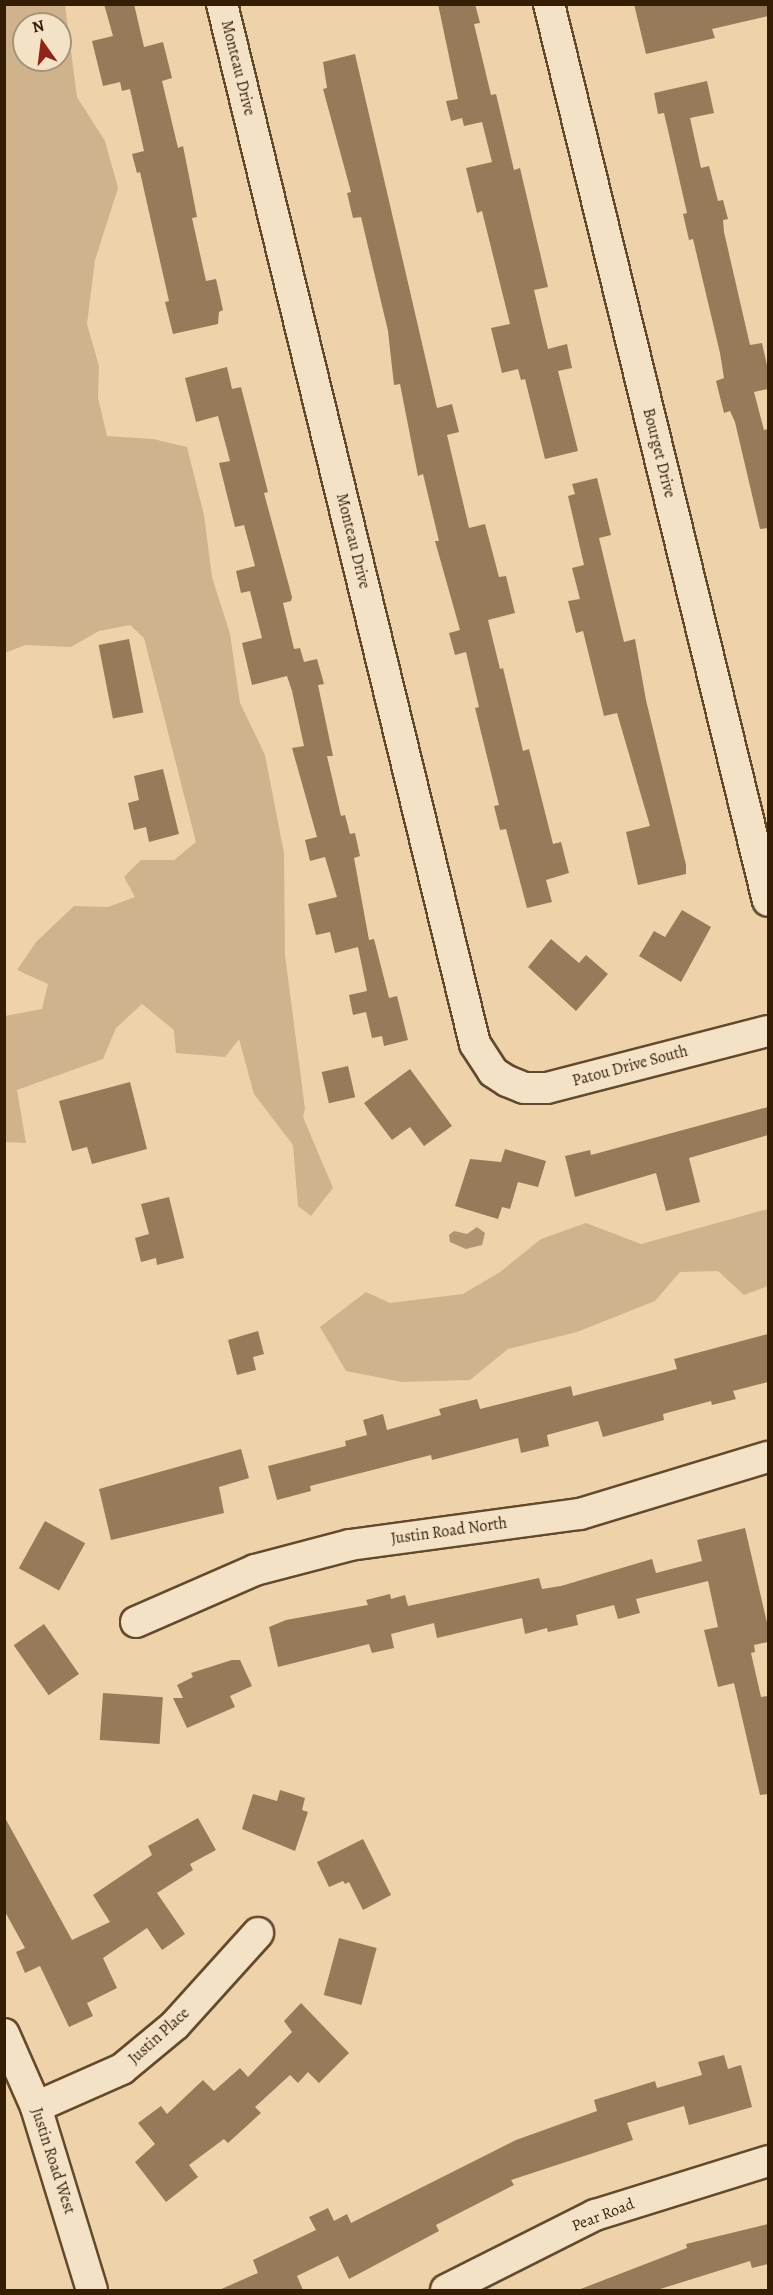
<!DOCTYPE html>
<style>
body{margin:0}
#map{position:relative;width:773px;height:2295px;overflow:hidden;background:#eed2a9;font-family:Alegreya,serif}
div>[style]{position:absolute}
.green>*{inset:0;background:#cfb38d}
.water>*{inset:0;background:#af9471}
.building>*{inset:0;background:#957b59;transform-origin:0 0}
.roads{filter:drop-shadow(2px 0 #634a2c) drop-shadow(-2px 0 #634a2c) drop-shadow(0 2px #634a2c) drop-shadow(0 -2px #634a2c)}
.minor>*{height:30px;margin:-15px;padding:0 15px;transform-origin:15px;border-radius:15px;background:#f4e2c7}
span{translate:-50% -50%;white-space:nowrap;text-align:center;line-height:1.15;-webkit-text-stroke:4.5px #f4e2c7;paint-order:stroke}
.street-label{font-size:16px;color:#351d03}
.frame{position:absolute;inset:0;border:6px solid #351d03;pointer-events:none}
.north{position:absolute;left:12px;top:12px;width:60px;height:60px;box-sizing:border-box;background:#f4e2c7;border:2px solid #a89379;border-radius:50%;rotate:346deg;font-size:16px;font-weight:700;line-height:24px;text-align:center;color:#351d03}
.north::after{content:'';display:block;margin:auto;width:21px;height:27px;background:#8f2418;clip-path:polygon(50% 0,100% 100%,50% 72%,0 100%)}
</style>
<div id="map">
<div class="green">
<div style="clip-path:polygon(evenodd,5px 4px,65px 5px,77px 97px,105px 141px,118px 188px,95px 260px,87px 324px,99px 366px,98px 398px,107px 436px,153px 439px,187px 447px,204px 515px,212px 577px,230px 634px,240px 703px,265px 755px,284px 853px,285px 955px,305px 1109px,303px 1117px,333px 1188px,311px 1216px,298px 1206px,293px 1145px,254px 1094px,239px 1039px,225px 1057px,176px 1053px,174px 1030px,142px 1004px,116px 1028px,103px 1059px,17px 1090px,26px 1143px,5px 1142px,5px 1016px,42px 1009px,48px 984px,17px 970px,36px 942px,74px 906px,108px 907px,135px 897px,124px 877px,141px 860px,174px 860px,196px 842px,144px 638px,130px 625px,99px 631px,71px 647px,25px 645px,5px 653px,5px 4px,24px 24px,60px 24px,60px 60px,24px 60px,24px 24px)"></div>
<div style="clip-path:polygon(768px 1209px,768px 1286px,744px 1295px,718px 1271px,680px 1272px,655px 1301px,577px 1332px,508px 1349px,470px 1380px,402px 1382px,346px 1371px,320px 1327px,366px 1292px,390px 1303px,463px 1294px,500px 1272px,541px 1239px,586px 1223px,641px 1244px)"></div>
</div>
<div class="water">
<div style="clip-path:polygon(477px 1227px,485px 1233px,482px 1245px,466px 1249px,450px 1242px,449px 1235px,454px 1231px,467px 1234px)"></div>
</div>
<div class="building">
<div style="clip-path:polygon(104px 4px,134px 4px,144px 47px,163px 42px,172px 78px,162px 81px,178px 148px,183px 146px,188px 171px,197px 217px,192px 218px,206px 281px,216px 279px,223px 310px,219px 312px,218px 324px,173px 334px,165px 302px,169px 301px,140px 172px,137px 173px,132px 154px,144px 151px,130px 89px,122px 91px,120px 82px,103px 86px,92px 41px,113px 36px)"></div>
<div style="clip-path:polygon(438px 4px,475px 4px,480px 23px,474px 24px,491px 95px,496px 94px,514px 170px,520px 168px,548px 287px,534px 290px,548px 349px,567px 344px,572px 368px,558px 371px,578px 451px,545px 459px,525px 379px,521px 380px,518px 369px,502px 373px,491px 328px,510px 324px,482px 211px,477px 213px,466px 168px,492px 162px,482px 122px,464px 126px,462px 118px,451px 121px,446px 101px,458px 99px)"></div>
<div style="clip-path:polygon(634px 4px,768px 4px,768px 16px,712px 29px,715px 38px,646px 54px)"></div>
<div style="clip-path:polygon(355px 54px,437px 408px,452px 404px,459px 432px,447px 435px,469px 528px,485px 524px,499px 577px,506px 576px,515px 613px,488px 620px,500px 669px,503px 668px,523px 751px,529px 749px,553px 844px,561px 842px,569px 873px,546px 880px,552px 902px,527px 908px,506px 829px,500px 830px,494px 806px,499px 805px,475px 708px,479px 707px,466px 652px,455px 655px,449px 633px,460px 630px,435px 541px,439px 541px,423px 474px,418px 476px,400px 384px,394px 385px,388px 331px,361px 217px,353px 218px,347px 193px,351px 192px,323px 89px,327px 88px,323px 62px)"></div>
<div style="clip-path:polygon(707px 81px,714px 113px,690px 118px,701px 168px,709px 166px,718px 201px,723px 200px,728px 219px,723px 220px,724px 232px,750px 345px,762px 343px,768px 370px,768px 389px,754px 392px,764px 430px,768px 429px,768px 528px,760px 529px,735px 422px,730px 411px,724px 413px,716px 381px,724px 378px,720px 353px,693px 239px,689px 240px,683px 214px,687px 213px,664px 113px,658px 114px,654px 93px)"></div>
<div style="clip-path:polygon(227px 367px,232px 389px,241px 387px,268px 492px,264px 493px,292px 597px,291px 601px,283px 603px,294px 649px,300px 648px,304px 662px,317px 659px,324px 684px,318px 685px,333px 756px,327px 756px,341px 816px,345px 815px,350px 834px,355px 833px,360px 856px,354px 858px,369px 940px,374px 939px,389px 998px,397px 996px,408px 1040px,384px 1046px,382px 1036px,372px 1038px,366px 1012px,353px 1015px,349px 995px,367px 991px,358px 947px,335px 953px,330px 932px,316px 935px,308px 904px,337px 897px,325px 857px,310px 861px,305px 840px,317px 837px,292px 748px,304px 746px,292px 691px,287px 676px,252px 685px,242px 643px,262px 638px,250px 591px,241px 593px,236px 571px,255px 566px,244px 525px,235px 527px,219px 463px,230px 461px,218px 416px,196px 422px,185px 378px)"></div>
<div style="clip-path:polygon(597px 478px,611px 535px,599px 538px,624px 642px,635px 639px,646px 700px,686px 865px,686px 874px,638px 885px,626px 832px,650px 826px,617px 713px,604px 716px,583px 631px,576px 633px,568px 601px,580px 599px,572px 568px,584px 565px,568px 496px,575px 494px,572px 484px)"></div>
<div style="left:129px;top:639px;width:75px;height:31px;rotate:79deg"></div>
<div style="clip-path:polygon(163px 769px,179px 834px,149px 842px,146px 827px,134px 830px,128px 803px,139px 800px,134px 776px)"></div>
<div style="clip-path:polygon(682px 910px,711px 927px,681px 982px,639px 956px,654px 931px,665px 937px)"></div>
<div style="clip-path:polygon(551px 939px,579px 963px,586px 955px,608px 974px,576px 1011px,528px 967px)"></div>
<div style="left:348px;top:1066px;width:32px;height:27px;rotate:77deg"></div>
<div style="clip-path:polygon(410px 1069px,452px 1126px,424px 1146px,410px 1127px,392px 1140px,364px 1103px)"></div>
<div style="clip-path:polygon(130px 1082px,147px 1149px,92px 1164px,87px 1147px,72px 1151px,59px 1101px)"></div>
<div style="clip-path:polygon(768px 1107px,768px 1135px,689px 1158px,700px 1202px,666px 1211px,656px 1173px,575px 1197px,565px 1156px,590px 1150px,591px 1155px)"></div>
<div style="clip-path:polygon(505px 1149px,546px 1161px,538px 1187px,518px 1182px,510px 1209px,502px 1207px,498px 1219px,455px 1206px,470px 1159px,501px 1162px)"></div>
<div style="clip-path:polygon(169px 1197px,184px 1258px,157px 1265px,156px 1258px,141px 1262px,135px 1238px,149px 1234px,141px 1204px)"></div>
<div style="clip-path:polygon(258px 1331px,264px 1354px,253px 1357px,256px 1370px,237px 1375px,228px 1340px)"></div>
<div style="clip-path:polygon(768px 1334px,768px 1382px,733px 1391px,736px 1399px,712px 1405px,711px 1401px,663px 1414px,664px 1420px,603px 1437px,598px 1421px,547px 1435px,549px 1446px,521px 1453px,518px 1438px,432px 1460px,431px 1455px,310px 1486px,311px 1491px,277px 1500px,268px 1466px,346px 1446px,345px 1441px,367px 1435px,363px 1420px,383px 1414px,387px 1430px,441px 1415px,439px 1409px,477px 1399px,480px 1409px,571px 1386px,573px 1396px,677px 1369px,674px 1359px)"></div>
<div style="clip-path:polygon(241px 1449px,249px 1478px,219px 1487px,224px 1513px,111px 1540px,99px 1489px)"></div>
<div style="left:45px;top:1521px;width:46px;height:54px;rotate:29deg"></div>
<div style="clip-path:polygon(745px 1528px,768px 1627px,768px 1642px,754px 1645px,755px 1652px,751px 1653px,761px 1697px,768px 1696px,768px 1794px,760px 1795px,734px 1683px,718px 1687px,704px 1630px,718px 1627px,708px 1581px,636px 1599px,640px 1613px,618px 1619px,614px 1605px,576px 1615px,578px 1625px,548px 1632px,547px 1628px,525px 1634px,522px 1618px,437px 1638px,434px 1623px,391px 1634px,394px 1648px,372px 1653px,369px 1644px,278px 1667px,269px 1627px,286px 1620px,368px 1605px,366px 1600px,390px 1594px,391px 1599px,405px 1595px,408px 1606px,539px 1578px,542px 1589px,561px 1586px,652px 1559px,656px 1573px,702px 1561px,697px 1540px)"></div>
<div style="left:44px;top:1624px;width:61px;height:37px;rotate:55deg"></div>
<div style="clip-path:polygon(232px 1660px,240px 1660px,252px 1686px,230px 1696px,235px 1707px,187px 1728px,173px 1698px,183px 1698px,177px 1685px,193px 1677px,191px 1673px)"></div>
<div style="left:103px;top:1693px;width:60px;height:47px;rotate:4deg"></div>
<div style="clip-path:polygon(280px 1790px,305px 1798px,302px 1810px,308px 1812px,295px 1851px,242px 1829px,253px 1794px,277px 1801px)"></div>
<div style="clip-path:polygon(4px 1816px,72px 1940px,110px 1922px,93px 1895px,152px 1855px,148px 1846px,198px 1818px,216px 1850px,190px 1864px,193px 1870px,157px 1893px,185px 1934px,162px 1950px,147px 1928px,103px 1958px,117px 1988px,87px 2003px,93px 2016px,69px 2027px,40px 1966px,25px 1973px,16px 1952px,25px 1948px,4px 1910px)"></div>
<div style="clip-path:polygon(363px 1839px,391px 1895px,363px 1910px,349px 1882px,345px 1884px,343px 1881px,329px 1887px,317px 1862px)"></div>
<div style="left:339px;top:1938px;width:39px;height:59px;rotate:15deg"></div>
<div style="clip-path:polygon(301px 2003px,349px 2053px,319px 2083px,308px 2072px,298px 2083px,290px 2075px,255px 2107px,261px 2113px,228px 2143px,224px 2139px,189px 2165px,198px 2177px,166px 2202px,135px 2162px,155px 2144px,138px 2123px,161px 2106px,167px 2114px,203px 2080px,214px 2091px,240px 2068px,248px 2077px,292px 2032px,284px 2021px)"></div>
<div style="clip-path:polygon(724px 2055px,728px 2069px,741px 2065px,752px 2107px,689px 2125px,684px 2106px,627px 2123px,633px 2140px,511px 2180px,514px 2185px,436px 2225px,439px 2231px,349px 2279px,338px 2256px,297px 2276px,303px 2290px,219px 2290px,258px 2273px,253px 2260px,316px 2230px,309px 2217px,328px 2208px,334px 2221px,347px 2214px,351px 2223px,516px 2140px,597px 2111px,594px 2100px,655px 2081px,657px 2088px,702px 2075px,698px 2062px)"></div>
<div style="clip-path:polygon(768px 2224px,768px 2264px,752px 2268px,750px 2261px,657px 2290px,578px 2290px,687px 2248px,686px 2244px)"></div>
</div>
<div class="roads">
<div class="minor">
<div style="left:222px;top:4px;width:1070px;rotate:76.33deg"></div>
<div style="left:475px;top:1044px;width:33px;rotate:57deg"></div>
<div style="left:493px;top:1072px;width:17px;rotate:33deg"></div>
<div style="left:507px;top:1081px;width:18px;rotate:22deg"></div>
<div style="left:524px;top:1088px;width:23px"></div>
<div style="left:547px;top:1088px;width:228px;rotate:-14.5deg"></div>
<div style="left:549px;top:4px;width:923px;rotate:76.28deg"></div>
<div style="left:136px;top:1622px;width:130px;rotate:-23.6deg"></div>
<div style="left:255px;top:1570px;width:98px;rotate:-14.7deg"></div>
<div style="left:350px;top:1545px;width:232px;rotate:-7.7deg"></div>
<div style="left:580px;top:1514px;width:196px;rotate:-16.9deg"></div>
<div style="left:4px;top:2034px;width:80px;rotate:66.3deg"></div>
<div style="left:36px;top:2107px;width:191px;rotate:73deg"></div>
<div style="left:36px;top:2107px;width:94px;rotate:-23.8deg"></div>
<div style="left:122px;top:2069px;width:69px;rotate:-39.7deg"></div>
<div style="left:175px;top:2025px;width:124px;rotate:-47.9deg"></div>
<div style="left:446px;top:2290px;width:167px;rotate:-26.7deg"></div>
<div style="left:595px;top:2215px;width:181px;rotate:-17.3deg"></div>
</div>
</div>
<div class="street-label">
<span style="left:238px;top:68px;rotate:76deg">Monteau Drive</span>
<span style="left:659px;top:453px;rotate:76deg">Bourget Drive</span>
<span style="left:353px;top:541px;rotate:76deg">Monteau Drive</span>
<span style="left:630px;top:1066px;rotate:-15deg">Patou Drive South</span>
<span style="left:449px;top:1531px;rotate:-8deg">Justin Road North</span>
<span style="left:159px;top:2036px;rotate:-42deg">Justin Place</span>
<span style="left:53px;top:2161px;rotate:72deg">Justin Road West</span>
<span style="left:603px;top:2215px;rotate:-21deg">Pear Road</span>
</div>
<div class="frame"></div>
<div class="north">N</div>
</div>
